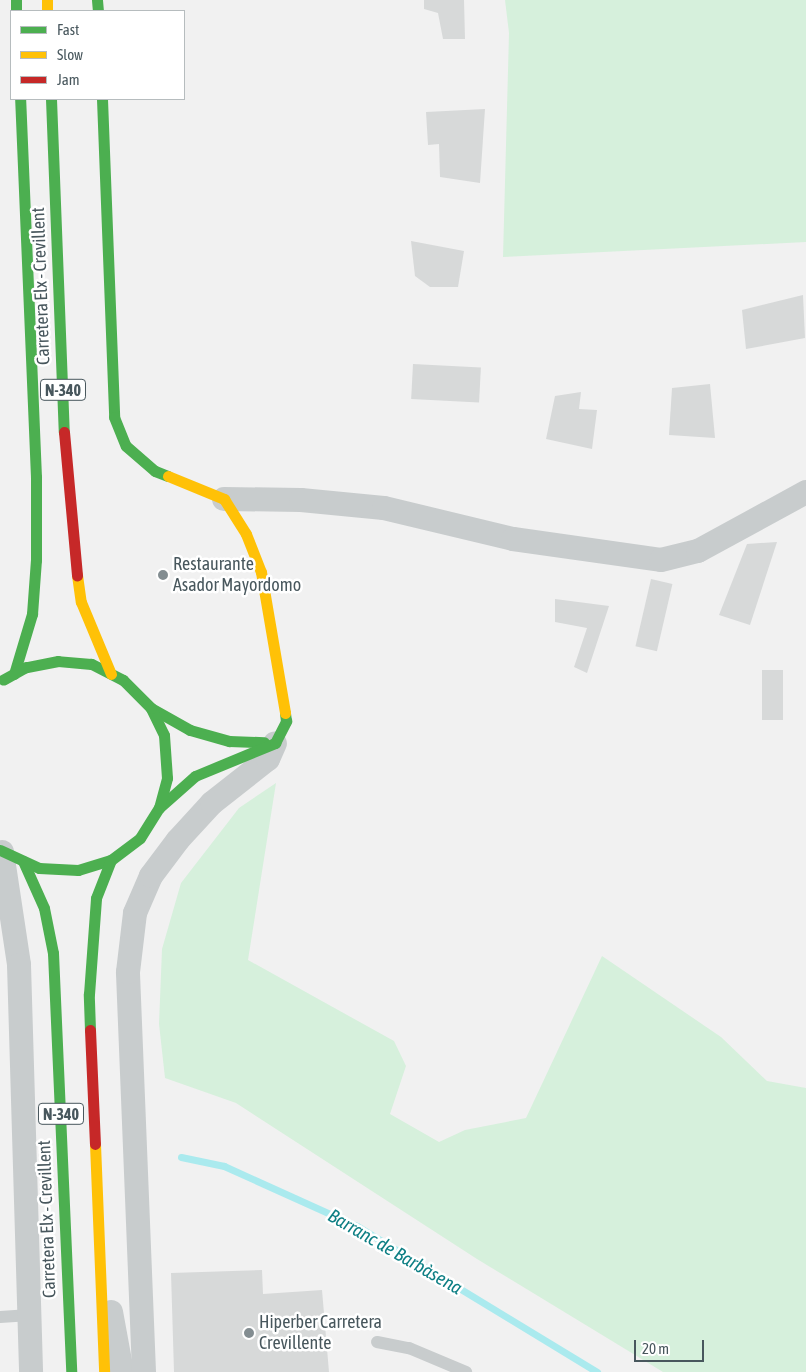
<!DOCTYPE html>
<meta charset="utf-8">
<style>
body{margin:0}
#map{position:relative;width:806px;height:1372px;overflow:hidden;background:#f1f1f1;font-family:"Asap Condensed",sans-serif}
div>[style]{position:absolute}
.green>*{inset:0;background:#d6f0dc}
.stream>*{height:7px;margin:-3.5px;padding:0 3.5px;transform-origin:3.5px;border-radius:3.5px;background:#aaeaee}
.building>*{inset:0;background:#d7d9d9;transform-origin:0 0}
.lane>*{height:12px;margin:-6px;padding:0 6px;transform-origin:6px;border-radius:6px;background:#c8cccd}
.street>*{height:24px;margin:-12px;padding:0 12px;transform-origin:12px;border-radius:12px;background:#c8cccd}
.fast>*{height:11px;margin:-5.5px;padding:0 5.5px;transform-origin:5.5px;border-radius:5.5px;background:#4caf50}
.slow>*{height:11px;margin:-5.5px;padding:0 5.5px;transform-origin:5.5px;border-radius:5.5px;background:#ffc107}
.jam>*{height:11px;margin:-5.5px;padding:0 5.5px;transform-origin:5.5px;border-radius:5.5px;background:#c62828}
.dots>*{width:14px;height:14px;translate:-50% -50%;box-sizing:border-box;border:2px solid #fff;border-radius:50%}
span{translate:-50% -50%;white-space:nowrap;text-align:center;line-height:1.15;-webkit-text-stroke:5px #fff;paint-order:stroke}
.shield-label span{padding:1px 4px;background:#fff;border:1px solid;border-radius:4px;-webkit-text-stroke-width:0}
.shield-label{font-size:16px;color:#48575d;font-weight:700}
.street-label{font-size:18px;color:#48575d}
.poi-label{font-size:18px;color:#48575d}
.left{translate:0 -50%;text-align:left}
.water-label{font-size:19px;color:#0e7f84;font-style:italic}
.legend{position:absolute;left:10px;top:10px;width:175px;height:90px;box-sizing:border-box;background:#fff;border:1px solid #b6bcbe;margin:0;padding:6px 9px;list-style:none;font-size:15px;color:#48575d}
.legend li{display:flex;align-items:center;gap:10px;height:25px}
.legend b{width:25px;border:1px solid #b6bcbe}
.scale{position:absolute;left:634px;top:1340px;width:70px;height:22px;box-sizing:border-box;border:2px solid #48575d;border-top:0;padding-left:6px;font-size:15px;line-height:18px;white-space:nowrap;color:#48575d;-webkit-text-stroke:4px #fff;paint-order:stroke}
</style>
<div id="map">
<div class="green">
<div style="clip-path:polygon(505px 0,806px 0,806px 242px,503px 257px,509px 33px)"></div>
<div style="clip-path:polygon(276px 783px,248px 960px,394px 1041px,406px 1066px,390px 1114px,439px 1142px,465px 1130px,526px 1118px,602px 956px,721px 1037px,767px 1081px,806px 1088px,806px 1372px,663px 1372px,477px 1259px,236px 1103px,165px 1078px,159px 1024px,162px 949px,181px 883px,239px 808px)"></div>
</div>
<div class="stream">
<div style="left:181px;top:1157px;width:44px;rotate:11.8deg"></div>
<div style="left:224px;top:1166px;width:146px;rotate:24.3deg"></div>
<div style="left:357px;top:1226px;width:281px;rotate:31.3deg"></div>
</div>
<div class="building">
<div style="clip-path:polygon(424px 0,464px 0,465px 39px,443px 39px,438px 13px,424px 9px)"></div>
<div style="clip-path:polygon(485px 109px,480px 183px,440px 177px,439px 144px,428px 145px,426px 112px)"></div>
<div style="clip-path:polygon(411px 241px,464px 251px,458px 287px,430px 287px,415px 276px)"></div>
<div style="clip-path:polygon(803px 295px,805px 338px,746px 349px,742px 310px)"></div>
<div style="left:413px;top:364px;width:68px;height:35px;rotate:3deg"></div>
<div style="clip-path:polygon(710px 384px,715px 438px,669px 435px,672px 388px)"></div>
<div style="clip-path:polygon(581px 392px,579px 409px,597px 410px,592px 449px,546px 439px,555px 396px)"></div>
<div style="clip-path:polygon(777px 542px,750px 625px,719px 615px,747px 544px)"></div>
<div style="left:651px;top:579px;width:22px;height:69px;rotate:13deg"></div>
<div style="clip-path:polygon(555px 599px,609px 606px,587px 673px,574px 667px,587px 628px,555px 622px)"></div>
<div style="left:762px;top:670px;width:21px;height:50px"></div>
<div style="clip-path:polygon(262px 1270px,263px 1294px,322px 1290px,329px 1372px,174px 1372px,171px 1273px)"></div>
</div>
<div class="lane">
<div style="left:0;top:1317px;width:30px;rotate:-4deg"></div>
<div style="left:377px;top:1342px;width:33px;rotate:11deg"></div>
<div style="left:409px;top:1348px;width:62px;rotate:22.8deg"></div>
</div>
<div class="street">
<div style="left:224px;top:499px;width:77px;rotate:0.7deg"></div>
<div style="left:301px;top:500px;width:83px;rotate:5.5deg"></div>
<div style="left:384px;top:508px;width:133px;rotate:13.5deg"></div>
<div style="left:513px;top:539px;width:149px;rotate:8.1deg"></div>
<div style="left:661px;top:560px;width:38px;rotate:-14deg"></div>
<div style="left:698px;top:551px;width:123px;rotate:-28.6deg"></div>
<div style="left:2px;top:852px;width:114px;rotate:81.4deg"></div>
<div style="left:19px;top:965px;width:407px;rotate:88.3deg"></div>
<div style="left:111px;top:1312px;width:61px;rotate:79.6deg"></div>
<div style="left:144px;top:1372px;width:400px;rotate:-92.3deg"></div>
<div style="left:128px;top:972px;width:59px;rotate:-83.2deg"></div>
<div style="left:135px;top:913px;width:40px;rotate:-66.6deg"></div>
<div style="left:151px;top:876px;width:45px;rotate:-53.1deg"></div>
<div style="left:178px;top:840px;width:50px;rotate:-47.4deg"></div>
<div style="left:212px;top:803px;width:71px;rotate:-38.2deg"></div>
<div style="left:268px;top:759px;width:17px;rotate:-66deg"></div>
</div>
<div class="fast">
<div style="left:16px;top:0;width:11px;rotate:90deg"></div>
<div style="left:97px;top:0;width:11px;rotate:85deg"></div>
<div style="left:51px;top:99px;width:333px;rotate:87.8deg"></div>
<div style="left:102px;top:99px;width:318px;rotate:87.8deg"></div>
<div style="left:114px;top:417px;width:31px;rotate:68deg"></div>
<div style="left:126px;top:446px;width:38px;rotate:41deg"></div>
<div style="left:155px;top:471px;width:14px;rotate:21deg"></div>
<div style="left:14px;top:674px;width:63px;rotate:-73.3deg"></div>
<div style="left:32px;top:614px;width:54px;rotate:-85.8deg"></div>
<div style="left:36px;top:560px;width:83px;rotate:-90deg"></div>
<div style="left:36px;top:477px;width:378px;rotate:-92.4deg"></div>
<div style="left:151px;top:708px;width:45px;rotate:29.4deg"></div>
<div style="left:190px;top:730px;width:41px;rotate:15.8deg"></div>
<div style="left:229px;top:741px;width:35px;rotate:2deg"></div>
<div style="left:159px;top:808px;width:48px;rotate:-41.6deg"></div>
<div style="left:195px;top:776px;width:87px;rotate:-22.4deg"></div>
<div style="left:275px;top:743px;width:25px;rotate:-63deg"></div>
<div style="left:286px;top:721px;width:8px;rotate:-97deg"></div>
<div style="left:0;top:850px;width:43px;rotate:24.8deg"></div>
<div style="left:39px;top:868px;width:39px;rotate:3deg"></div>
<div style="left:78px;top:870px;width:34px;rotate:-17deg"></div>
<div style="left:111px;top:860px;width:36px;rotate:-37deg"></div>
<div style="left:140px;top:838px;width:36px;rotate:-58deg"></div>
<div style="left:159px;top:808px;width:31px;rotate:-75deg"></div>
<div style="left:167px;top:778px;width:43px;rotate:-94deg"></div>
<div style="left:164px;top:735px;width:30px;rotate:-116deg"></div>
<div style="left:151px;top:708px;width:40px;rotate:-135deg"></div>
<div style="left:123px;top:680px;width:36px;rotate:-153deg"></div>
<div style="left:91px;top:664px;width:33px;rotate:-175deg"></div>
<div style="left:58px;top:661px;width:33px;rotate:169deg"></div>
<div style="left:26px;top:667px;width:26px;rotate:151deg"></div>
<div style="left:23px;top:861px;width:51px;rotate:65.9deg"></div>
<div style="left:44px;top:908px;width:46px;rotate:78.7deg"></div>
<div style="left:53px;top:953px;width:419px;rotate:87.5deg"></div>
<div style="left:90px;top:1030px;width:36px;rotate:-92deg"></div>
<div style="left:89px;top:994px;width:96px;rotate:-85.8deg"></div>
<div style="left:96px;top:898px;width:41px;rotate:-68.5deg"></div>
</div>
<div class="slow">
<div style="left:47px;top:0;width:11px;rotate:90deg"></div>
<div style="left:168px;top:476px;width:61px;rotate:22.3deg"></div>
<div style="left:224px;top:499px;width:41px;rotate:57.8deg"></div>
<div style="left:246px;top:534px;width:41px;rotate:68.5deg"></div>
<div style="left:261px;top:572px;width:143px;rotate:80.3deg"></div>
<div style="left:77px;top:575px;width:27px;rotate:82deg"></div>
<div style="left:81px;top:602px;width:78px;rotate:67.4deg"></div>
<div style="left:95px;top:1144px;width:228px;rotate:87.7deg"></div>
</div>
<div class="jam">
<div style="left:64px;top:432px;width:144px;rotate:84.8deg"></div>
<div style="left:90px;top:1030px;width:114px;rotate:87.5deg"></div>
</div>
<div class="dots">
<div style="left:163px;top:575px;background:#838d91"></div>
<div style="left:249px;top:1333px;background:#838d91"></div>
</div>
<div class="shield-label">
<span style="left:63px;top:390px">N-340</span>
<span style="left:61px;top:1114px">N-340</span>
</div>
<div class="street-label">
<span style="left:41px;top:286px;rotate:-92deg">Carretera Elx - Crevillent</span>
<span style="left:47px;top:1219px;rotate:-92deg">Carretera Elx - Crevillent</span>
</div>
<div class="poi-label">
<span class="left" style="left:173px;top:575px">Restaurante<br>Asador Mayordomo</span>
<span class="left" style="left:259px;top:1333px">Hiperber Carretera<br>Crevillente</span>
</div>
<div class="water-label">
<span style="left:395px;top:1252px;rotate:30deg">Barranc de Barbàsena</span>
</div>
<ul class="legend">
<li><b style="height:6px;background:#4caf50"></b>Fast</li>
<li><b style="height:6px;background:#ffc107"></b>Slow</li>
<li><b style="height:6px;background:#c62828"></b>Jam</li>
</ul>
<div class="scale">20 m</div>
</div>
